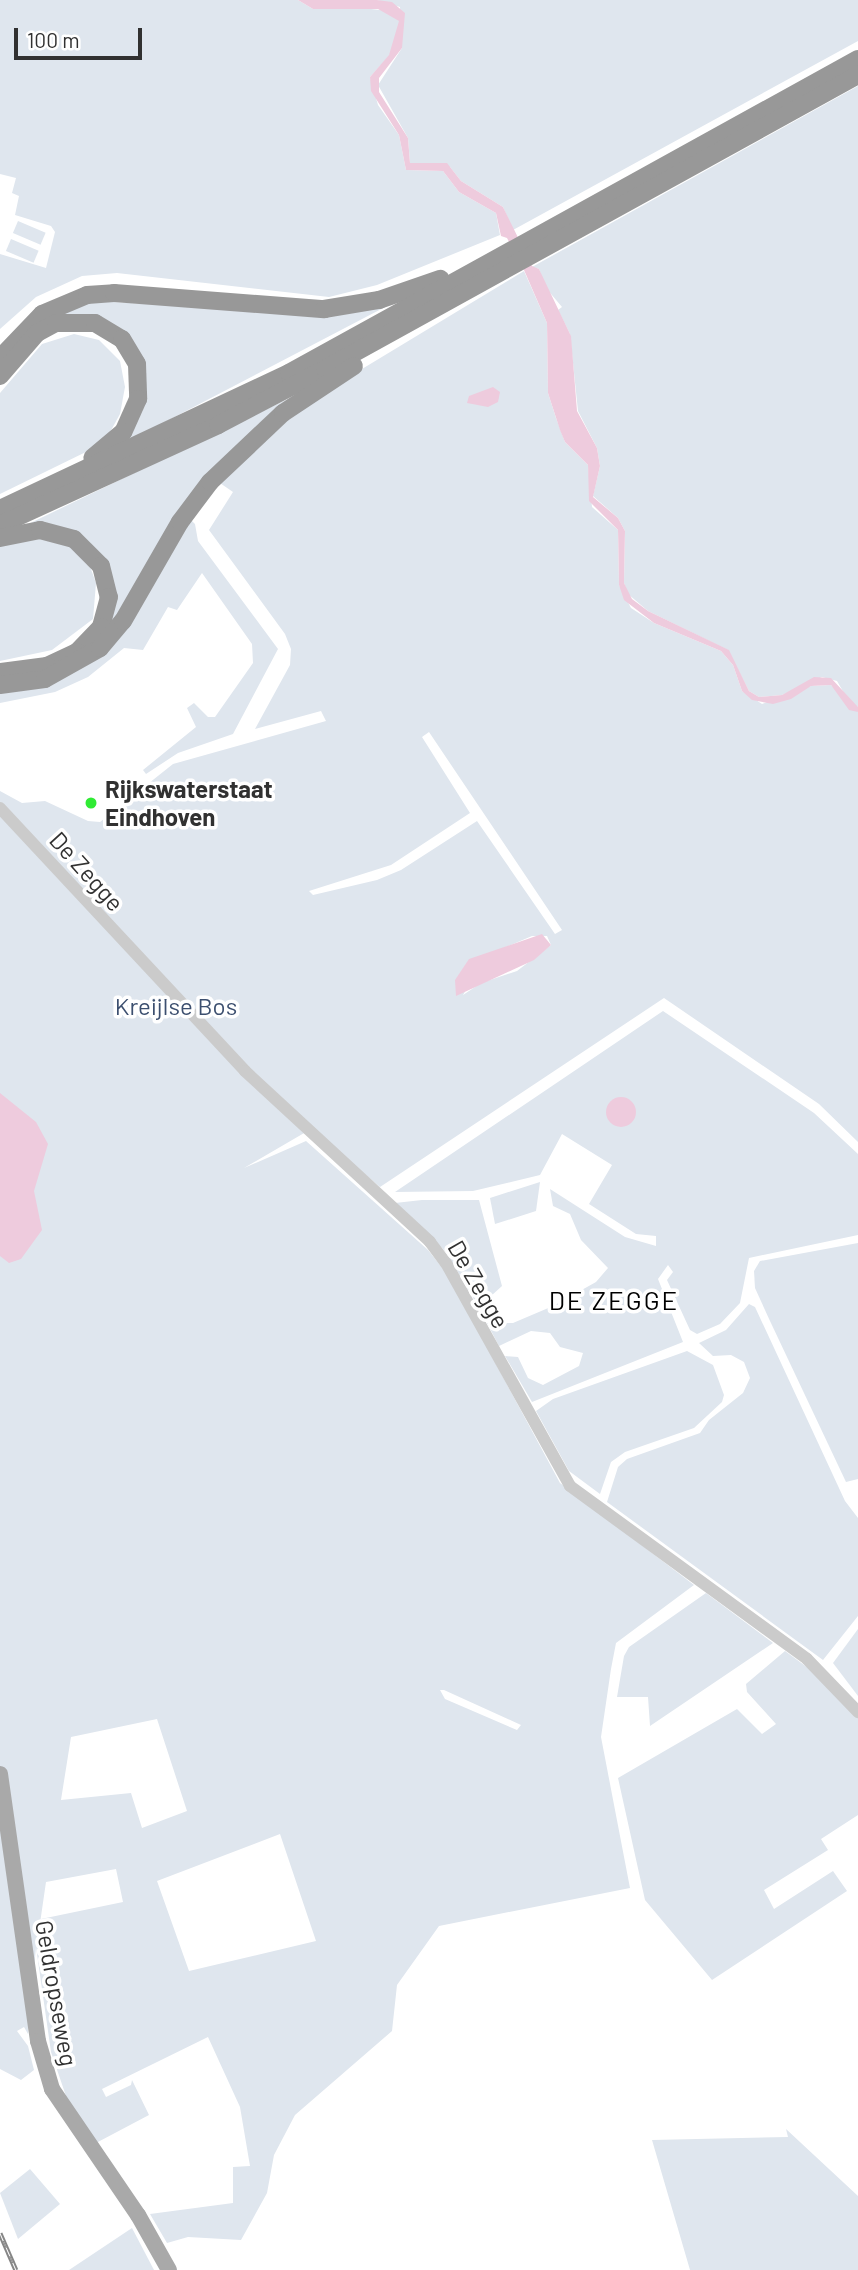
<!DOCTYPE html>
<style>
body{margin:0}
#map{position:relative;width:858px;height:2270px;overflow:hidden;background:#fff;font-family:Barlow,sans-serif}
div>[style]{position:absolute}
.green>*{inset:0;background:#dfe6ee;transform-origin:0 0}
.water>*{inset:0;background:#eecbdd}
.round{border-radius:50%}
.minor>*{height:12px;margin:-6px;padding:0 6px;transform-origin:6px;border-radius:6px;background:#cbcbcb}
.major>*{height:16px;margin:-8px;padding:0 8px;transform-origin:8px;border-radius:8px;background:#a9a9a9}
.highway>*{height:18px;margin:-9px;padding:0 9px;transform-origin:9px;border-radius:9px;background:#989898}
.rail>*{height:5px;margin-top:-2.5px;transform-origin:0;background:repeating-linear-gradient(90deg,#fff 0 8px,#868686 0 16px);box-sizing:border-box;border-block:2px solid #868686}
.dots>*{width:19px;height:19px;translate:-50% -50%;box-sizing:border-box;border:4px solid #fff;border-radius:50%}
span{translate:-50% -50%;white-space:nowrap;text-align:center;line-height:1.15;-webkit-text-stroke:7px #fff;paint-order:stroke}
.poi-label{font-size:24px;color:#313131;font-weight:700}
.left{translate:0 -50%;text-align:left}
.street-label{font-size:24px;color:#313131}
.park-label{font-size:24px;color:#3c4f6f}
.neighbourhood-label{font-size:26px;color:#000;letter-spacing:2px}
.scale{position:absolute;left:14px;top:28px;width:128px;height:32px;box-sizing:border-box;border:4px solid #313131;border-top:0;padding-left:9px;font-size:21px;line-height:24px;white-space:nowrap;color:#313131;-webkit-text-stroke:5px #fff;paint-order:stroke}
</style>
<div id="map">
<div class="green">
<div style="clip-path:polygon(0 0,298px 0,313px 9px,344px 6px,389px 11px,400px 21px,399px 33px,389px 56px,370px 77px,378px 105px,399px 135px,406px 170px,443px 171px,459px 192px,496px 213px,500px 235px,377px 285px,329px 297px,117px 273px,82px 276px,36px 297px,0 329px,0 254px,46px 268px,55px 232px,51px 226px,15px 215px,19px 196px,12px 193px,16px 178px,0 174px)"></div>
<div style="clip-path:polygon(377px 0,858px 0,858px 41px,513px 230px,503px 207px,461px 181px,450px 167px,410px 163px,408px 138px,378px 85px,402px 48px,400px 7px)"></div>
<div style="clip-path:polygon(858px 86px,858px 707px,851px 705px,837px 681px,822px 677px,782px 695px,759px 697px,749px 691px,728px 650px,648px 611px,628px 594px,624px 583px,625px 531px,618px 518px,593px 496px,600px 466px,597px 448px,578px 411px,570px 334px,558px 310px,562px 307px,546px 288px,539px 269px,532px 267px)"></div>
<div style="left:18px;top:221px;width:30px;height:13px;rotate:23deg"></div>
<div style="left:11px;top:239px;width:30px;height:13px;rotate:23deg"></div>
<div style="clip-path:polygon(evenodd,524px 271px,547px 323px,548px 393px,556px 418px,565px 442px,588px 465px,592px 507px,618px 530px,619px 585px,631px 608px,654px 623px,721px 651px,733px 665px,742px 691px,762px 704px,811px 686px,831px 685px,858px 712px,858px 1142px,819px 1104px,664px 998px,380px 1187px,311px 1129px,244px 1168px,306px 1141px,428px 1250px,448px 1275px,560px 1483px,694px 1585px,616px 1643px,611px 1669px,601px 1737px,630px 1888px,439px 1926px,397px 1985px,392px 2031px,295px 2115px,274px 2155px,267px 2193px,241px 2240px,188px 2237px,167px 2243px,150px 2214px,233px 2203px,233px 2167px,250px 2166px,240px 2107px,208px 2037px,102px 2089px,106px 2097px,131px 2085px,132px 2080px,149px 2115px,96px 2143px,67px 2099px,51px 2052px,36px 1947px,28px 2034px,24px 2027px,17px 2031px,28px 2046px,34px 2070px,21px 2080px,0 2069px,0 791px,22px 803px,45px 801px,88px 821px,100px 822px,173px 764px,326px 721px,321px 711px,255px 729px,290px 665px,291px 649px,285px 634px,209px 530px,233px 492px,217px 481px,279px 424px,319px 395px,524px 271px,429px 732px,562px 930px,555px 934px,477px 821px,401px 870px,377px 880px,313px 895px,309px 891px,391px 865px,470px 813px,422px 737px,429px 732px,524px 271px,532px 936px,547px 936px,551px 945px,517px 971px,481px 983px,463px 995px,487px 955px,532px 936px,524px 271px,440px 1690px,444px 1690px,521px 1725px,517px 1730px,445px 1699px,440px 1690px,524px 271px,157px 1719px,187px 1811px,142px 1828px,131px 1793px,61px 1800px,71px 1737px,157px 1719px,524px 271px,280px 1834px,316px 1941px,189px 1971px,157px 1881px,280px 1834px,524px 271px,116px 1869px,123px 1902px,41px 1919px,37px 1944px,46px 1882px,116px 1869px)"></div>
<div style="clip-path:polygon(410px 294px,117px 447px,139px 406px,120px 334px,36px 321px,79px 300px,288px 312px)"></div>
<div style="clip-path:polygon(74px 334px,99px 340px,120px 361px,125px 387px,120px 414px,109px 434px,92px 449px,0 494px,0 393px,42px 344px)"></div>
<div style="clip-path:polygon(319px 384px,260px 426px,111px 624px,93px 548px,20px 528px)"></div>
<div style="clip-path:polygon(189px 518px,195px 524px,198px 541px,278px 649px,233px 734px,178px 753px,146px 774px,143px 770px,196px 727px,187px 708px,194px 703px,208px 717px,215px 717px,253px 663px,252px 644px,202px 573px,177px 610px,168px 607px,143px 650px,124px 648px,88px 677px,55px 692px,0 703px,0 688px,92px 658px)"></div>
<div style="clip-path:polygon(38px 538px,72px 547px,88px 561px,96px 583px,93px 619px,52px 650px,0 661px,0 544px)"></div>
<div style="clip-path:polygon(663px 1011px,814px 1113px,858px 1154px,858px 1235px,749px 1258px,740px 1303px,720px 1324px,697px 1334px,690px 1330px,667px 1280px,673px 1272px,668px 1265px,658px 1279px,683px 1342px,532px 1402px,505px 1356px,518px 1357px,528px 1378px,543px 1385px,579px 1366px,583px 1353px,560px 1347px,550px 1333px,531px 1331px,499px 1346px,487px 1323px,513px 1323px,553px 1306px,596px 1282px,608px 1268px,581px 1240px,570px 1214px,553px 1206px,550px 1189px,625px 1237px,656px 1246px,656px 1236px,636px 1234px,589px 1204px,612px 1165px,562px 1134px,540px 1175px,473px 1191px,395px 1192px)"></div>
<div style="clip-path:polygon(540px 1182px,536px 1211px,495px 1224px,490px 1198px)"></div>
<div style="clip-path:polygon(422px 1200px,479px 1200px,502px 1286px,491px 1296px,487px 1311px,482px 1313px,446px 1252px,395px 1203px)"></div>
<div style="clip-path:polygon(858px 1243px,858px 1479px,846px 1482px,770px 1321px,755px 1288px,754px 1271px,760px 1261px)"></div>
<div style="clip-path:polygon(749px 1304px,755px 1307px,845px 1501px,858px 1518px,858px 1616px,823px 1660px,607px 1502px,618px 1467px,627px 1459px,700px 1433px,709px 1420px,743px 1393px,750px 1378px,744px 1362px,731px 1355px,713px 1356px,699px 1343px,726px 1330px)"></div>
<div style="clip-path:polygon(687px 1351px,713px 1365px,724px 1395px,722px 1402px,694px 1428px,625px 1452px,611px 1462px,600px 1494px,569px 1471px,536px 1411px,553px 1399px)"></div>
<div style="clip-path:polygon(706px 1593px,773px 1643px,650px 1726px,648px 1697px,617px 1697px,624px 1656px,629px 1647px)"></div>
<div style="clip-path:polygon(858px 1629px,858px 1696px,833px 1663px)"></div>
<div style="clip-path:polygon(785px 1651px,838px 1690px,858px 1718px,858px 1815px,821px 1839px,828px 1850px,764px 1890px,774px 1909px,833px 1871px,847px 1891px,712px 1980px,645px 1900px,618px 1778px,737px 1709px,762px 1734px,776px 1724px,747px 1692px,746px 1684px)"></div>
<div style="clip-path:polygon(786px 2129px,858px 2196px,858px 2270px,690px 2270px,652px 2140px,788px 2137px)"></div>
<div style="clip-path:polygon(30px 2169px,60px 2204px,18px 2239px,0 2193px)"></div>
<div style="clip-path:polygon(132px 2228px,154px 2270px,69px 2270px)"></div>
</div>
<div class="water">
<div style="clip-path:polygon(298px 0,377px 0,392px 2px,405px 13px,402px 48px,379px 78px,379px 92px,408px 138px,410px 163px,447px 163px,461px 181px,503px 207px,532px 266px,539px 269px,571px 336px,577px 411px,597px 448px,600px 466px,593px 497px,618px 518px,625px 531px,624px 583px,632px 599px,648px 611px,729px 650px,749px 691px,759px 697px,782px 695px,814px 677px,831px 678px,858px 707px,858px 712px,849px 710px,831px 685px,811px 686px,791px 699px,773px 704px,752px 700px,742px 691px,733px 665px,721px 651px,654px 623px,624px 600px,619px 585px,618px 530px,589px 501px,588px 465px,565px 442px,560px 430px,548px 393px,547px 323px,524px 270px,507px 238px,501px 236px,496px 213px,459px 192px,443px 171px,406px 170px,399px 135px,371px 91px,370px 77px,389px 55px,399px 21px,378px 9px,313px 9px)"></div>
<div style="clip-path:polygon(493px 387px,500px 392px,498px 402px,488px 407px,467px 403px,469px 396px)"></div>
<div style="clip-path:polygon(542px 934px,551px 945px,534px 960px,456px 996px,455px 980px,469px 959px)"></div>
<div style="clip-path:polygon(0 1093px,36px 1122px,48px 1144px,34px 1191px,42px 1230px,21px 1259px,9px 1263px,0 1256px)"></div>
<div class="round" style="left:606px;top:1097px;width:30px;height:30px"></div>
</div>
<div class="minor">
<div style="left:0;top:808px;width:359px;rotate:47deg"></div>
<div style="left:245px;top:1071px;width:252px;rotate:42.7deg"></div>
<div style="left:430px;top:1242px;width:26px;rotate:53deg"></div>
<div style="left:446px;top:1263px;width:255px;rotate:60.9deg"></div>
<div style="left:570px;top:1486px;width:293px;rotate:36.1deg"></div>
<div style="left:807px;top:1659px;width:74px;rotate:46.1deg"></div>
</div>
<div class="major">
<div style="left:0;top:1774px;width:270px;rotate:81.9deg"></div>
<div style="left:38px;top:2041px;width:50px;rotate:73.7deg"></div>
<div style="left:52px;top:2089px;width:153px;rotate:55.7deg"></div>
<div style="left:138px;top:2215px;width:63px;rotate:60.6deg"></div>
</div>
<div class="highway">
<div style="left:0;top:358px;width:61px;rotate:-46.3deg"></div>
<div style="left:42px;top:314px;width:49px;rotate:-22.9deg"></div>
<div style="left:87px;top:295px;width:27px;rotate:-4deg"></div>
<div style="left:114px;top:293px;width:211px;rotate:4.4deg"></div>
<div style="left:324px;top:309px;width:56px;rotate:-9.3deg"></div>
<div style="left:379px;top:300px;width:65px;rotate:-19deg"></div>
<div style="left:0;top:376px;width:57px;rotate:-49.3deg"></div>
<div style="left:37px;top:333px;width:21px;rotate:-28deg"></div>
<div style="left:56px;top:323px;width:39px"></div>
<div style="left:95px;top:323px;width:31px;rotate:31deg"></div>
<div style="left:122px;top:339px;width:29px;rotate:59deg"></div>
<div style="left:137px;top:364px;width:35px;rotate:88deg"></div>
<div style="left:138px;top:399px;width:36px;rotate:114deg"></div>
<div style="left:123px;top:432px;width:40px;rotate:140deg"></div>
<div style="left:0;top:509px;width:319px;rotate:-25.2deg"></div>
<div style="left:289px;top:373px;width:650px;rotate:-28.89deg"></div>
<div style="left:0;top:525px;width:240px;rotate:-24.6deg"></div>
<div style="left:218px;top:425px;width:121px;rotate:-27.6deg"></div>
<div style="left:325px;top:369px;width:609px;rotate:-28.88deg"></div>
<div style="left:0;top:538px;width:41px;rotate:-11.3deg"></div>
<div style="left:40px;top:530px;width:35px;rotate:15deg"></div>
<div style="left:74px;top:539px;width:38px;rotate:45deg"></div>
<div style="left:101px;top:566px;width:32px;rotate:76deg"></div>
<div style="left:109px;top:597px;width:31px;rotate:105deg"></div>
<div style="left:101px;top:627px;width:35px;rotate:134deg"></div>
<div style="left:77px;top:652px;width:33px;rotate:155deg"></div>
<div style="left:47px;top:666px;width:47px;rotate:172.7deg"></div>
<div style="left:0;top:685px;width:45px;rotate:-7.6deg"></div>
<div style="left:45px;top:679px;width:63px;rotate:-29.4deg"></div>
<div style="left:100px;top:648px;width:35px;rotate:-50deg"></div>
<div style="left:123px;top:621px;width:114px;rotate:-60.1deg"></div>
<div style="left:180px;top:522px;width:50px;rotate:-53.1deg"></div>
<div style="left:210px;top:482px;width:100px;rotate:-43.4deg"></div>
<div style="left:283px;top:413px;width:85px;rotate:-33.5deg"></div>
</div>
<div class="rail">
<div style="left:0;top:2233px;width:40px;rotate:66.6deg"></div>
</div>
<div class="dots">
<div style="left:91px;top:803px;background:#30eb34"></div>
</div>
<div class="poi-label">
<span class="left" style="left:105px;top:803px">Rijkswaterstaat<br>Eindhoven</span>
</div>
<div class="street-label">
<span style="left:87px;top:871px;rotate:48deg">De Zegge</span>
<span style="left:479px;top:1284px;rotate:60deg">De Zegge</span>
<span style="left:57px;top:1993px;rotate:80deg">Geldropseweg</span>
</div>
<div class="park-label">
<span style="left:176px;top:1006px">Kreijlse Bos</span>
</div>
<div class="neighbourhood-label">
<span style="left:614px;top:1300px">DE ZEGGE</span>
</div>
<div class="scale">100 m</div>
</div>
